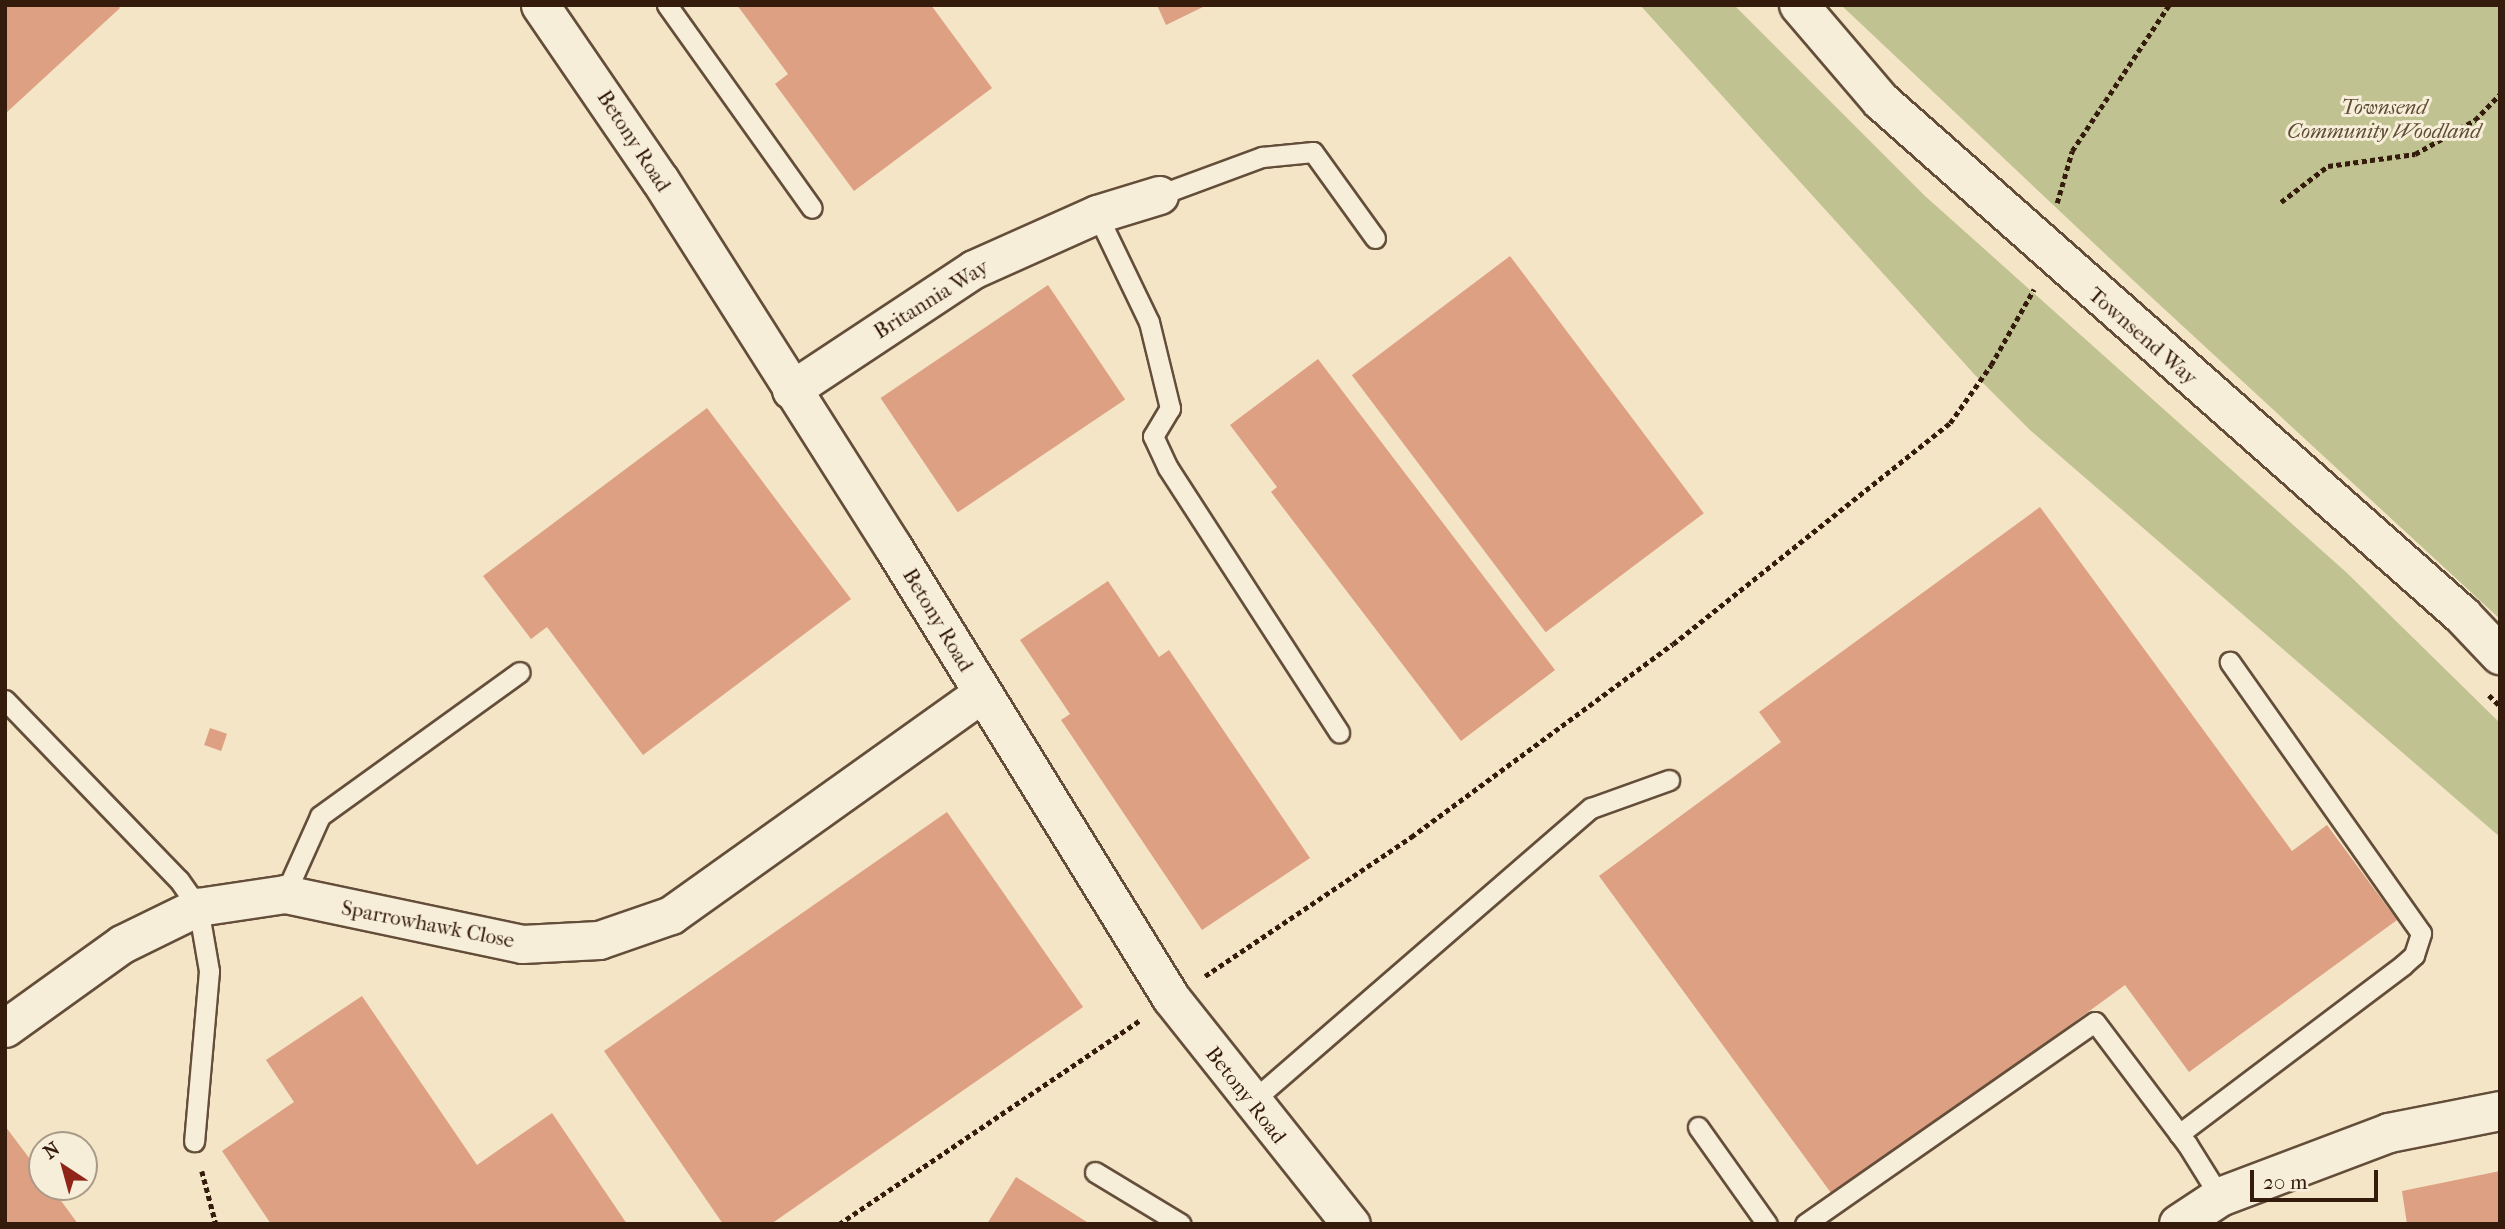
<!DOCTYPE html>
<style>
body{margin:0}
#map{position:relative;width:2505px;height:1229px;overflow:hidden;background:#f3e5c6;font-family:"IM FELL French Canon",serif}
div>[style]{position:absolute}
.green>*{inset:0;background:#c0c391}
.building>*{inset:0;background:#dea082;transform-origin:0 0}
.path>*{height:4.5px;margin-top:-2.25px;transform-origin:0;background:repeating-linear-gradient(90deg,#351b0b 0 5px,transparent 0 8.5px)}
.roads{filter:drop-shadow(2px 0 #644e3a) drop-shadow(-2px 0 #644e3a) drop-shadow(0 2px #644e3a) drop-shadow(0 -2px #644e3a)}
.lane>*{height:19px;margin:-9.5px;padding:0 9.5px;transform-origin:9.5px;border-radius:9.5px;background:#f7eeda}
.street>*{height:37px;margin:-18.5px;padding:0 18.5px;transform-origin:18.5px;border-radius:18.5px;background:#f7eeda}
.secondary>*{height:38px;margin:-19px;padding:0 19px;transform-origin:19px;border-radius:19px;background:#f7eeda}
span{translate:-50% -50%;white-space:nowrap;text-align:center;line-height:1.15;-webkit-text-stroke:6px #f7eeda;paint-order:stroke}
.park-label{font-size:21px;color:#5f4d33;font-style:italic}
.street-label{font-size:21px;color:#351b0b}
.frame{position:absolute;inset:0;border:7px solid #351b0b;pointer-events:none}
.north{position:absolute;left:28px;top:1131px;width:70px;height:70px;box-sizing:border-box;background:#f7eeda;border:2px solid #a99a87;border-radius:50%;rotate:324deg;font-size:19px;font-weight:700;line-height:28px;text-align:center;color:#351b0b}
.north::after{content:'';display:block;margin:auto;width:24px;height:32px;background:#8f2418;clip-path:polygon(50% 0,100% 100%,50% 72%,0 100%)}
.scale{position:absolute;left:2250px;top:1170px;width:128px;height:32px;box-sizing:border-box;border:4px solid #351b0b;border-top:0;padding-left:9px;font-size:21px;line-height:24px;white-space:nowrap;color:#351b0b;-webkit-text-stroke:5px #f7eeda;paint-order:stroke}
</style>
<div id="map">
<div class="green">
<div style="clip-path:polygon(1640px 5px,1734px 5px,1925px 196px,2347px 573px,2500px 723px,2500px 837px,2030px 430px,1975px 375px)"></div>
<div style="clip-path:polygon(1841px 5px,2500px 5px,2500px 619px,2135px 282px)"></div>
</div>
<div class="building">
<div style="clip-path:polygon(5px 5px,117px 5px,120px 8px,5px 114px)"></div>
<div style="clip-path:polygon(737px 5px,931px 5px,992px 88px,854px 191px,775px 84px,788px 74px)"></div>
<div style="clip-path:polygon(1157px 5px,1207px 5px,1166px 25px)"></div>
<div style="left:1510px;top:256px;width:322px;height:198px;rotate:53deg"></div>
<div style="left:1048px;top:285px;width:138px;height:202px;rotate:56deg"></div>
<div style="clip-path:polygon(1318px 359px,1555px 670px,1461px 741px,1271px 492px,1277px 487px,1230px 425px)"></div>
<div style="clip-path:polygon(707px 408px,851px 599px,643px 755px,547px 627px,531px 639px,483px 576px)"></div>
<div style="clip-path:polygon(2040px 507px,2292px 851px,2327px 825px,2397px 920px,2189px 1072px,2125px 985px,1834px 1197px,1599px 876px,1781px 742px,1759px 712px)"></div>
<div style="clip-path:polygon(1108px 581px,1159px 657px,1169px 650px,1310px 858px,1202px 930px,1061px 720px,1070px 714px,1020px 640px)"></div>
<div style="left:210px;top:728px;width:18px;height:18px;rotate:19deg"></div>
<div style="clip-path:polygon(947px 812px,1083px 1007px,771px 1224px,723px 1224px,604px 1051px)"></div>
<div style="clip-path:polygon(362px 996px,477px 1165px,552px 1113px,627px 1224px,271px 1224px,222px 1151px,294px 1102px,266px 1060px)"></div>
<div style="clip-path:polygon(5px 1126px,42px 1175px,42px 1187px,51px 1187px,78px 1224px,5px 1224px)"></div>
<div style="clip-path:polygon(2500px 1171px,2500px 1224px,2407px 1224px,2402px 1191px)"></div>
<div style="clip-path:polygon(1016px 1177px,1090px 1224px,987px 1224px)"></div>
</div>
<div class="path">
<div style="left:2281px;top:202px;width:59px;rotate:-37.5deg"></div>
<div style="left:2328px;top:166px;width:88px;rotate:-7.9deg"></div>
<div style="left:2415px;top:154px;width:69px;rotate:-29.5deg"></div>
<div style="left:2475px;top:120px;width:36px;rotate:-46deg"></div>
<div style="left:2057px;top:203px;width:54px;rotate:-73.9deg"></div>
<div style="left:2072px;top:151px;width:175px;rotate:-56.4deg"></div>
<div style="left:2489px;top:695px;width:16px;rotate:45deg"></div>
<div style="left:1205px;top:976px;width:249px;rotate:-34deg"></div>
<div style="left:1411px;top:837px;width:325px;rotate:-36.4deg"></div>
<div style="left:1673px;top:644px;width:354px;rotate:-38.6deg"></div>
<div style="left:1950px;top:423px;width:71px;rotate:-54.7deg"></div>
<div style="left:1991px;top:365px;width:87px;rotate:-60.5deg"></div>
<div style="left:202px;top:1171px;width:55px;rotate:75.2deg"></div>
<div style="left:839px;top:1224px;width:364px;rotate:-34.1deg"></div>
</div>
<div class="roads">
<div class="lane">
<div style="left:667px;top:5px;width:249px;rotate:54.5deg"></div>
<div style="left:1159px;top:195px;width:110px;rotate:-20.3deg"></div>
<div style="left:1262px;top:157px;width:51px;rotate:-5.6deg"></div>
<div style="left:1313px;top:152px;width:106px;rotate:54.2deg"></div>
<div style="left:1097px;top:214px;width:120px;rotate:64.3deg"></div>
<div style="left:1149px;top:322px;width:89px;rotate:76.3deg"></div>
<div style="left:1170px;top:408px;width:33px;rotate:121deg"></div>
<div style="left:1153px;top:436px;width:35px;rotate:65deg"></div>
<div style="left:1168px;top:468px;width:315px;rotate:57.1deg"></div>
<div style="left:5px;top:700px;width:250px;rotate:46deg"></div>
<div style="left:179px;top:880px;width:33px;rotate:55deg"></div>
<div style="left:198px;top:907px;width:65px;rotate:80.2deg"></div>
<div style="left:209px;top:971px;width:171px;rotate:95deg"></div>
<div style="left:285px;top:894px;width:85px;rotate:-65.8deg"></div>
<div style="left:320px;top:816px;width:246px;rotate:-35.8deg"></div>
<div style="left:1250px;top:1103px;width:451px;rotate:-40.9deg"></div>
<div style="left:1591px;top:808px;width:83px;rotate:-19.7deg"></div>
<div style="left:1698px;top:1127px;width:119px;rotate:54.6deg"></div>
<div style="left:2179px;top:1134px;width:281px;rotate:-37deg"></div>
<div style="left:2403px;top:965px;width:15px;rotate:-42deg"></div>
<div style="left:2414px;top:955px;width:23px;rotate:-72deg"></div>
<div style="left:2421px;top:933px;width:332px;rotate:-125.2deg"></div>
<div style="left:1095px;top:1172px;width:100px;rotate:31.2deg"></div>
<div style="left:1805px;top:1224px;width:353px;rotate:-34.9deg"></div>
<div style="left:2095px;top:1022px;width:153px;rotate:53deg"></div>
<div style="left:2187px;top:1144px;width:62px;rotate:58.1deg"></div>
</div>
<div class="street">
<div style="left:540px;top:5px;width:212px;rotate:55.6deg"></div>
<div style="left:660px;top:180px;width:435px;rotate:57.6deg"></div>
<div style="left:893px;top:547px;width:530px;rotate:58.35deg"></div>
<div style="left:1171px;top:998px;width:289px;rotate:51.5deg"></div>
<div style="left:791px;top:390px;width:219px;rotate:-33.5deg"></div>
<div style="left:974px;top:269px;width:135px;rotate:-24.1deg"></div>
<div style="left:1097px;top:214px;width:65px;rotate:-17deg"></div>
<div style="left:5px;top:1028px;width:144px;rotate:-35.7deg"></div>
<div style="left:122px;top:944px;width:85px;rotate:-26deg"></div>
<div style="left:198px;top:907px;width:88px;rotate:-8.5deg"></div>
<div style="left:285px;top:894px;width:242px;rotate:11.9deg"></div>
<div style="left:522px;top:944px;width:77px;rotate:-3deg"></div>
<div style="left:599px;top:940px;width:76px;rotate:-19.1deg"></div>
<div style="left:671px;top:915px;width:382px;rotate:-35.5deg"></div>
</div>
<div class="secondary">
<div style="left:1799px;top:5px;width:126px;rotate:49.5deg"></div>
<div style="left:1881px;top:101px;width:777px;rotate:41.5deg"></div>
<div style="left:2463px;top:616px;width:54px;rotate:46.5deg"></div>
<div style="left:2179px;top:1224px;width:49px;rotate:-33.4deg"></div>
<div style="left:2220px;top:1197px;width:181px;rotate:-20.7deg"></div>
<div style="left:2389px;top:1133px;width:113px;rotate:-11.2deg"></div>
</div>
</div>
<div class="park-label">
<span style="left:2384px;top:119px">Townsend<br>Community Woodland</span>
</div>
<div class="street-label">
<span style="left:634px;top:141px;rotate:57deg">Betony Road</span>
<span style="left:931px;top:299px;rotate:-32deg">Britannia Way</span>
<span style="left:2143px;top:336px;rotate:41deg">Townsend Way</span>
<span style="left:938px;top:620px;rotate:59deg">Betony Road</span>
<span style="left:428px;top:924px;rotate:11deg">Sparrowhawk Close</span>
<span style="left:1246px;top:1095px;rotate:52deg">Betony Road</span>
</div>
<div class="frame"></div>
<div class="north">N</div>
<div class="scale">20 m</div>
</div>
